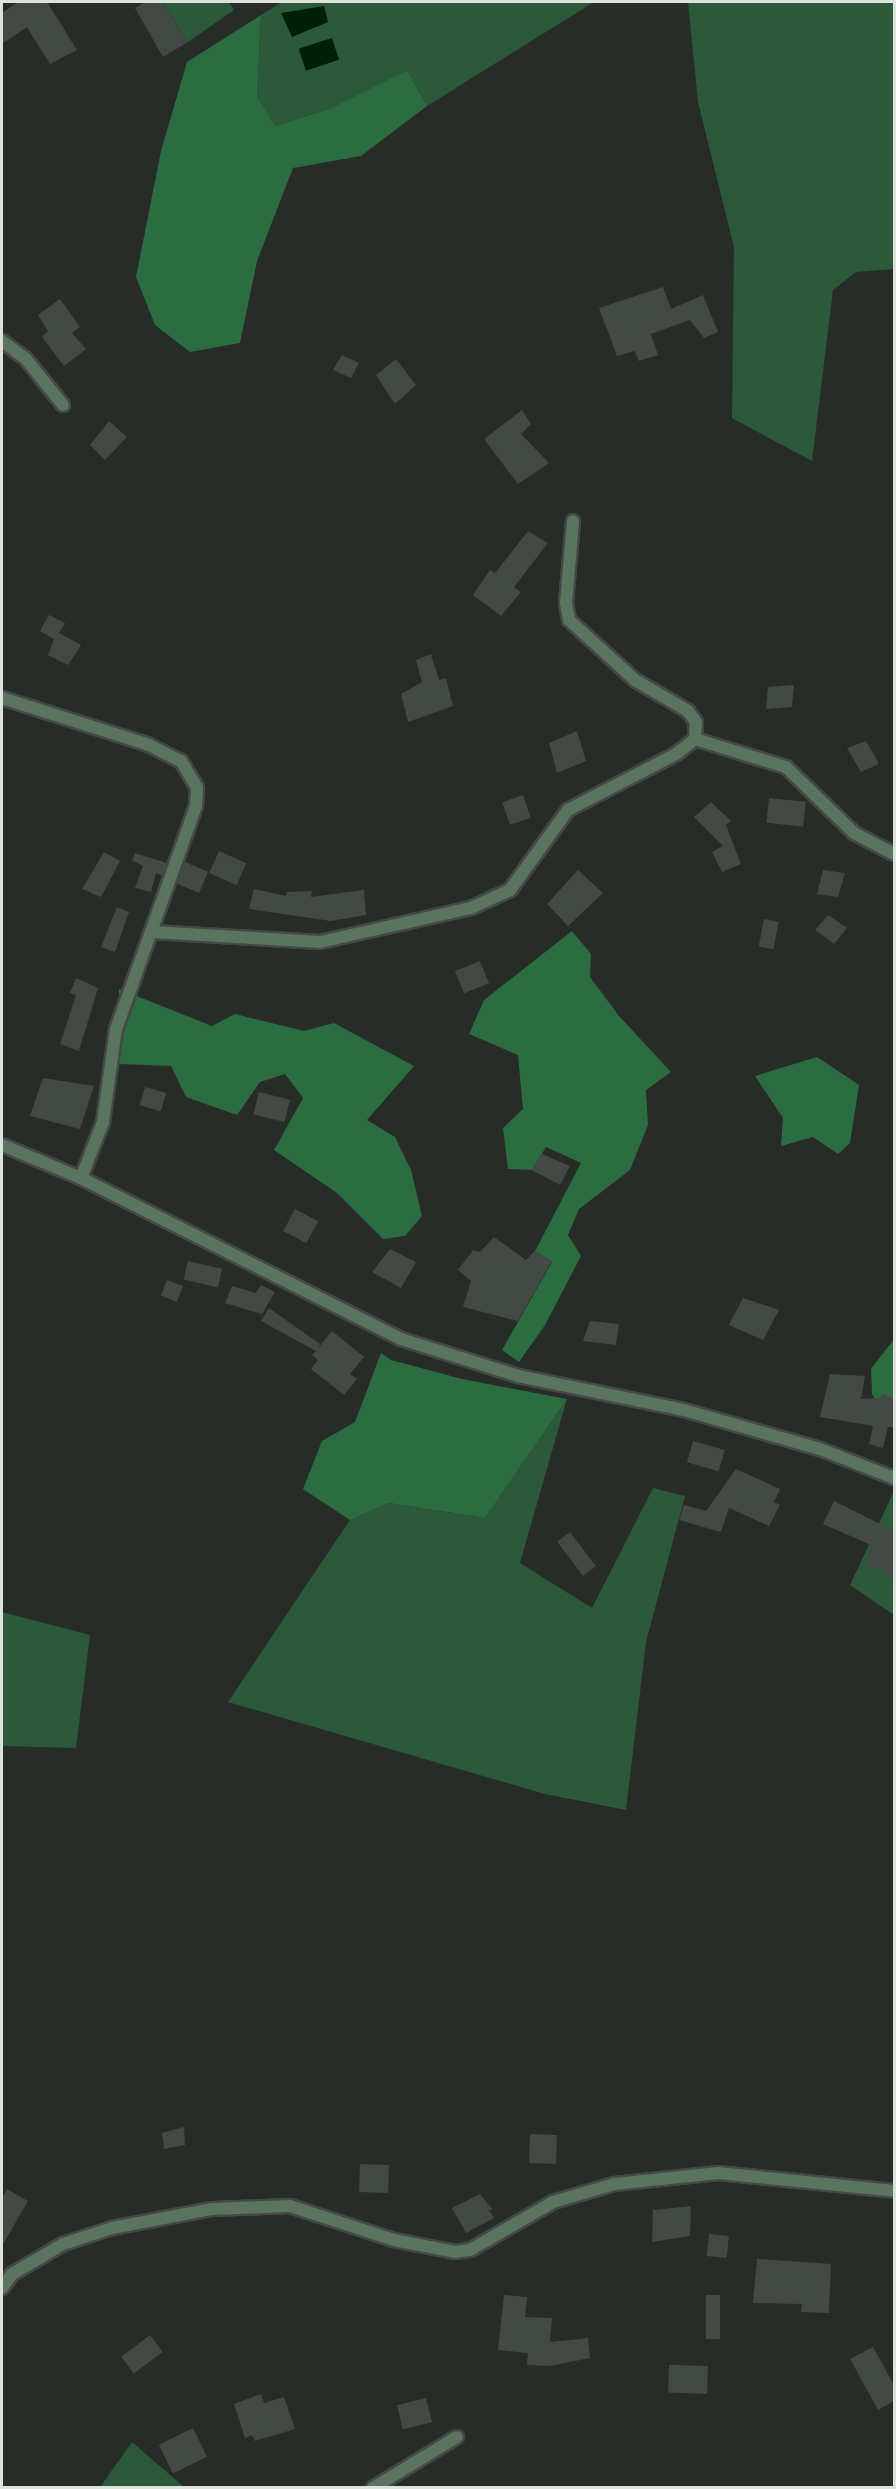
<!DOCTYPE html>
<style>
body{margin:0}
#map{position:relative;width:896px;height:2489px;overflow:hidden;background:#272c28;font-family:Lato,sans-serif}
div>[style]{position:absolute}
.green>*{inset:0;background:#2b5939}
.forest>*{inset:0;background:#2b6d41}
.water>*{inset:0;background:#001f09;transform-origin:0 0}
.building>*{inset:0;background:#434944;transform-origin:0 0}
.roads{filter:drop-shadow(2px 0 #444945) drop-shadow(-2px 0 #444945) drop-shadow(0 2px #444945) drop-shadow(0 -2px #444945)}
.minor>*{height:12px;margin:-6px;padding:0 6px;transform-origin:6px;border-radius:6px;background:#5a7460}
span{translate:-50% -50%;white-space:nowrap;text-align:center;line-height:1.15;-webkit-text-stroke:4.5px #272c28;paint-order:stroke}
.frame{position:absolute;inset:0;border:3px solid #dee2df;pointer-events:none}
</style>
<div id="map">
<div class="green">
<div style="clip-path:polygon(162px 2px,229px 2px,234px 10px,188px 42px)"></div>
<div style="clip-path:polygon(282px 2px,594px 2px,427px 106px,407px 70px,329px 109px,275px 126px,257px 96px,261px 15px)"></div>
<div style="clip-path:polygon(688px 2px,894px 2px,894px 269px,856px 272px,833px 290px,812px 461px,732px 418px,734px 247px,698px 102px)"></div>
<div style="clip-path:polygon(567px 1399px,520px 1563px,592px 1608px,653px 1488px,685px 1496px,646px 1642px,626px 1810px,545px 1794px,228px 1702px,350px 1520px,389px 1503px,485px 1518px)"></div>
<div style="clip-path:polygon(894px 1491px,894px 1615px,850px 1585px)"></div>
<div style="clip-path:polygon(2px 1612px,90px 1635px,76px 1748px,2px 1746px)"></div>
<div style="clip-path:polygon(132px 2442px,184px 2487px,100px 2487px)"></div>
</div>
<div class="forest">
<div style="clip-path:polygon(261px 15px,257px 96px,275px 126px,329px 109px,407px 70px,427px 106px,361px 156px,293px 168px,257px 261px,240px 343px,190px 352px,155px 325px,136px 277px,161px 151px,187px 62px)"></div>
<div style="clip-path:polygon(572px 931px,591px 954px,590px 977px,619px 1016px,671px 1072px,646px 1090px,648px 1125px,630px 1170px,579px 1209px,568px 1235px,581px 1256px,545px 1325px,519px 1362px,502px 1350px,552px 1262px,535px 1251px,581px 1163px,546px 1147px,532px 1170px,508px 1169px,503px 1128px,523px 1109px,518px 1055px,469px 1034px,484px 1000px)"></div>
<div style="clip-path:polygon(119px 989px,212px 1026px,235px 1014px,304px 1031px,334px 1023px,414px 1066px,367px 1120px,395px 1137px,411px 1170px,422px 1216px,405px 1236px,383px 1239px,337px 1193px,274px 1150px,303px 1098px,285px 1074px,260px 1082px,237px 1115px,186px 1097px,171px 1066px,119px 1064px)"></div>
<div style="clip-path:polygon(817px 1057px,859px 1085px,850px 1143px,838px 1154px,813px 1137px,781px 1146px,783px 1118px,755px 1076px)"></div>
<div style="clip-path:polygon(894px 1339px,894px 1404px,878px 1404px,872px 1394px,871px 1369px)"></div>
<div style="clip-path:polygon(381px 1353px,391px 1360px,462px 1379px,567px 1399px,485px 1518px,389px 1503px,350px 1520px,303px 1489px,322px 1441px,355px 1422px)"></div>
</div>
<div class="water">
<div style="clip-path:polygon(324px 6px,328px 22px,292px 37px,281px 13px)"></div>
<div style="left:332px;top:38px;width:23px;height:35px;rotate:72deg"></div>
</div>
<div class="building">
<div style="clip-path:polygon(18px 2px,47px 2px,77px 50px,50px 64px,27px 27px,2px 44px,2px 13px)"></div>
<div style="clip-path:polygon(146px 2px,162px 2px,188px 42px,163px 57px,135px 8px)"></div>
<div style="clip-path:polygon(663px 287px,671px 309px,703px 295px,718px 332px,704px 338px,690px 320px,651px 334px,658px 355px,639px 361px,635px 351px,617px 356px,599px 308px)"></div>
<div style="clip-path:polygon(60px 299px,80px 327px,72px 333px,86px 349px,64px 366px,42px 337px,48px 331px,38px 315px)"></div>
<div style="clip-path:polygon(342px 355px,359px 363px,351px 378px,333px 370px)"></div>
<div style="clip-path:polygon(396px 359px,416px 385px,395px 404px,376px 375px)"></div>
<div style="clip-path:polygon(522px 410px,531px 424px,521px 434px,549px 463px,518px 484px,484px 439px)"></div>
<div style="clip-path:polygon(109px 421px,127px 437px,105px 460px,90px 445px)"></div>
<div style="clip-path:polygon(528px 531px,548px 543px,514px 587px,521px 592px,501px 616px,473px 595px,490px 570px,495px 573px)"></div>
<div style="clip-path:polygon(49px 615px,65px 623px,59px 633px,81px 645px,68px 665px,48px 655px,54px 639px,40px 631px)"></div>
<div style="clip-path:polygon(431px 654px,439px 680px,446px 678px,453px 706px,408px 722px,401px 694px,422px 682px,416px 660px)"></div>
<div style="clip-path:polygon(794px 685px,792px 707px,766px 709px,768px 687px)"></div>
<div style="clip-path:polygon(577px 731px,586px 761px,557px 773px,549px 743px)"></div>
<div style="clip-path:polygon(866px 741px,879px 764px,861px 772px,847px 748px)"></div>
<div style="left:523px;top:795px;width:24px;height:22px;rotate:71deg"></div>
<div style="left:769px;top:798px;width:37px;height:25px;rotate:6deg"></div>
<div style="clip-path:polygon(711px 802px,731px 821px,726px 825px,741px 864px,722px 872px,712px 852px,723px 846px,694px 817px)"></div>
<div style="left:219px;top:851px;width:30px;height:24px;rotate:24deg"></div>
<div style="clip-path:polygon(104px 852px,120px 861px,101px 897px,82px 889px)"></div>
<div style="clip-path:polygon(135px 853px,167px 863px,162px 876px,156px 873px,151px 892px,135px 888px,143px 866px,132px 860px)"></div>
<div style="left:185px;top:862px;width:25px;height:23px;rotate:23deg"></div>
<div style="clip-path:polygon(578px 870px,603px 893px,568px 926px,547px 904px)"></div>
<div style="clip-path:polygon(823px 870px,845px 873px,838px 897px,817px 894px)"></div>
<div style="clip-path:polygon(254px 889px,286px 896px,287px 892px,312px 891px,311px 897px,364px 890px,366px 915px,331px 921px,249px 909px)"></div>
<div style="clip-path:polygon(117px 907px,129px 912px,115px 952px,101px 947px)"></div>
<div style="clip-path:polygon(828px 915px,847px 928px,834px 944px,815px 930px)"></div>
<div style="left:764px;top:919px;width:15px;height:28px;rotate:11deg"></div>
<div style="left:480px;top:961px;width:24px;height:27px;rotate:68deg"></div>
<div style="clip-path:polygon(76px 978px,98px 988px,79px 1051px,60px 1044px,76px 995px,70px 993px)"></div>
<div style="clip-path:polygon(43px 1078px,94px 1086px,80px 1129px,30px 1116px)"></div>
<div style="left:145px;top:1087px;width:22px;height:19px;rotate:16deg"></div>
<div style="left:259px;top:1092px;width:32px;height:23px;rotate:14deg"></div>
<div style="clip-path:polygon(542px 1154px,570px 1166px,560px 1185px,532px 1170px)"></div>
<div style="left:295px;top:1209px;width:26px;height:25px;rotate:28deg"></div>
<div style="clip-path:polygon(494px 1237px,526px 1260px,535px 1251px,552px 1261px,518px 1321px,463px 1307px,471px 1281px,458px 1270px,473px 1250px,480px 1252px)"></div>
<div style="clip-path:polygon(390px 1249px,416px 1262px,401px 1288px,372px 1272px)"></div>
<div style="left:188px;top:1261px;width:35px;height:19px;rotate:13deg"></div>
<div style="left:167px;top:1280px;width:17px;height:17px;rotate:21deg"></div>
<div style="clip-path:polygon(261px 1285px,275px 1292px,262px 1314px,225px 1303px,232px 1286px,256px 1293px)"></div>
<div style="clip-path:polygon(743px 1298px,779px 1310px,763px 1340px,729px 1325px)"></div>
<div style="clip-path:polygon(269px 1308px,320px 1344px,318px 1348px,332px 1331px,364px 1357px,350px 1374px,357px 1379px,344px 1395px,311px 1369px,318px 1360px,312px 1355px,316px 1351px,261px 1321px)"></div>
<div style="clip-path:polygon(590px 1321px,619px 1324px,616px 1345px,583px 1341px)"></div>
<div style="clip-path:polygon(830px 1374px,865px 1376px,861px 1399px,881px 1398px,882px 1394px,894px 1398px,894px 1427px,888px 1427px,883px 1448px,869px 1444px,873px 1426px,820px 1417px)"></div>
<div style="left:693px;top:1441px;width:33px;height:22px;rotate:16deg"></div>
<div style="clip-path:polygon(736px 1469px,780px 1489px,774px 1502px,780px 1505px,769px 1526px,729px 1508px,721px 1532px,679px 1520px,684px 1505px,706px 1511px)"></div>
<div style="clip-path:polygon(834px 1501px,894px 1531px,894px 1578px,865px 1563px,873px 1546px,823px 1524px)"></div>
<div style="left:570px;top:1532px;width:43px;height:16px;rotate:53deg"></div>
<div style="clip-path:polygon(184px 2127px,185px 2145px,164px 2149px,162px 2133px)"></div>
<div style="left:530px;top:2134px;width:27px;height:29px;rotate:2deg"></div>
<div style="left:389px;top:2165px;width:28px;height:29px;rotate:92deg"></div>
<div style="clip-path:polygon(7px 2189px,28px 2201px,2px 2246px,2px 2199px)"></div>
<div style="clip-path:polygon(480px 2194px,493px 2210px,489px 2210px,494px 2218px,466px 2233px,452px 2208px)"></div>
<div style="clip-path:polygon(691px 2206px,690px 2236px,652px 2242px,653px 2210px)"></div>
<div style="left:709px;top:2234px;width:20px;height:22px;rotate:6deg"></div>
<div style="clip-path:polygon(757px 2259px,831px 2264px,829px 2313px,801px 2312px,802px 2304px,753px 2303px)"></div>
<div style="clip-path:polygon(504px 2295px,527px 2297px,525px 2317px,552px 2318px,550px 2342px,588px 2338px,590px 2358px,550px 2366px,527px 2365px,528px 2353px,498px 2350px)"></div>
<div style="left:706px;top:2295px;width:14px;height:44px"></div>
<div style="left:150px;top:2335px;width:21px;height:36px;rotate:53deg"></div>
<div style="clip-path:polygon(873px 2347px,894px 2385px,894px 2401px,878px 2410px,850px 2359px)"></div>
<div style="left:708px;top:2366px;width:28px;height:39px;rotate:92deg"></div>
<div style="clip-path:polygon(261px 2394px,264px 2403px,284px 2397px,295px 2429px,255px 2441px,252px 2435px,245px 2438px,234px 2404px)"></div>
<div style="left:426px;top:2398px;width:25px;height:30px;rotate:76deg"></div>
<div style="left:193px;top:2428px;width:32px;height:38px;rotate:64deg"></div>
</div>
<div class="roads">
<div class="minor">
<div style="left:2px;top:341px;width:30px;rotate:37deg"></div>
<div style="left:26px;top:359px;width:59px;rotate:51.2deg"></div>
<div style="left:2px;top:698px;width:154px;rotate:17.7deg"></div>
<div style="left:149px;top:745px;width:36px;rotate:27deg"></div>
<div style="left:181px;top:761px;width:31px;rotate:59deg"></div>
<div style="left:197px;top:788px;width:18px;rotate:93deg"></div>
<div style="left:196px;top:806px;width:237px;rotate:109.7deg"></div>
<div style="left:116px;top:1029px;width:94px;rotate:98deg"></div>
<div style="left:103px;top:1122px;width:60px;rotate:111.4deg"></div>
<div style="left:695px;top:739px;width:95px;rotate:17.1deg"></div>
<div style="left:786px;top:767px;width:95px;rotate:44.1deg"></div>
<div style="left:854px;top:833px;width:45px;rotate:27.7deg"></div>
<div style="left:153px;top:932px;width:167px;rotate:3.4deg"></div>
<div style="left:320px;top:942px;width:155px;rotate:-12.7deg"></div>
<div style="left:471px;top:908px;width:43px;rotate:-24.8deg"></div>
<div style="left:510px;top:890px;width:99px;rotate:-54.1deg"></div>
<div style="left:568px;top:810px;width:122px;rotate:-27.4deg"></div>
<div style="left:676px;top:754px;width:24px;rotate:-38deg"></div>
<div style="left:695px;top:739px;width:17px;rotate:-87deg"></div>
<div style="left:696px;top:722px;width:14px;rotate:-126deg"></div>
<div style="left:688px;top:711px;width:61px;rotate:-149.7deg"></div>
<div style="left:635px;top:680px;width:89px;rotate:-137.7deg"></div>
<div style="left:569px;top:620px;width:17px;rotate:-100deg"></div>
<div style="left:566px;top:603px;width:82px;rotate:-85.1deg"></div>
<div style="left:2px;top:1145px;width:86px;rotate:22.7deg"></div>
<div style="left:81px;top:1178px;width:358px;rotate:26.7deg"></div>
<div style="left:401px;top:1339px;width:123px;rotate:17.5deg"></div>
<div style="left:518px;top:1376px;width:169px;rotate:11.6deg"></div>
<div style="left:684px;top:1410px;width:141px;rotate:16deg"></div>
<div style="left:820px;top:1449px;width:79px;rotate:21.4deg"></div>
<div style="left:2px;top:2288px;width:17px;rotate:-54deg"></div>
<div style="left:12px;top:2274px;width:59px;rotate:-30.5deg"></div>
<div style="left:63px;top:2244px;width:52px;rotate:-18.1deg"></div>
<div style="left:112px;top:2228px;width:102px;rotate:-10.8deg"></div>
<div style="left:212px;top:2209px;width:78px;rotate:-2.2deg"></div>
<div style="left:290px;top:2206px;width:109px;rotate:18.1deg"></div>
<div style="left:394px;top:2240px;width:62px;rotate:11.1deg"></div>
<div style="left:455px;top:2252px;width:15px;rotate:-8deg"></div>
<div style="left:470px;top:2250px;width:96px;rotate:-30deg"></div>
<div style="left:553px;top:2202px;width:64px;rotate:-16.4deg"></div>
<div style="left:614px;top:2184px;width:105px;rotate:-6deg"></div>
<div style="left:718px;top:2173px;width:177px;rotate:5.8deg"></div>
<div style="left:373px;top:2488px;width:98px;rotate:-31.3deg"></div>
</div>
</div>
<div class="frame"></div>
</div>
